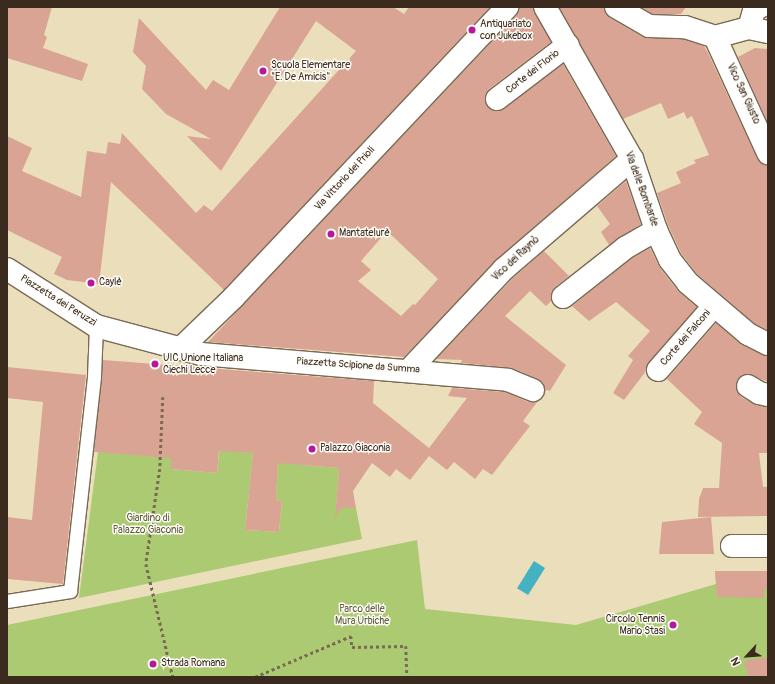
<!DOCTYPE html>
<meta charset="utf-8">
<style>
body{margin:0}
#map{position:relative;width:775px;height:684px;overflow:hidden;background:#ebdebb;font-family:Pangolin,sans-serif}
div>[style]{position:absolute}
.green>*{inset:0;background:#abca72}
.water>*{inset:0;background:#45b2c3;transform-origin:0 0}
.building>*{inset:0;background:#daa495}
.path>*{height:2.5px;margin-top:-1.25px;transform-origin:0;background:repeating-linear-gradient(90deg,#796955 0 3px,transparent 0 6px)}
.roads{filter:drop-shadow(1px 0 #796955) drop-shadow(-1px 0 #796955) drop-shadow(0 1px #796955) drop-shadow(0 -1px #796955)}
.lane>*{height:13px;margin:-6.5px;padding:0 6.5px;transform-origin:6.5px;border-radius:6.5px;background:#fff}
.street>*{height:22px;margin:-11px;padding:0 11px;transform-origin:11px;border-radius:11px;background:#fff}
.dots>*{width:11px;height:11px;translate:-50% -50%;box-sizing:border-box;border:2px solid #fdfcf7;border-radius:50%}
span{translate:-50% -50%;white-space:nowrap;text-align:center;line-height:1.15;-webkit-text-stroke:3px #fdfcf7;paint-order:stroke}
.poi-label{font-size:10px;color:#3b2a1e}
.left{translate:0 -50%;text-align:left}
.right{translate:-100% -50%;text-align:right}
.street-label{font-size:10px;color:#3b2a1e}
.park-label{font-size:10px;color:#5d5a37}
.frame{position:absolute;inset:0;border:8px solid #3b2a1e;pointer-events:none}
.north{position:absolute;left:727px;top:636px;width:40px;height:40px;-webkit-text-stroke:3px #fdfcf7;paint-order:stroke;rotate:244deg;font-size:11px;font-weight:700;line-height:16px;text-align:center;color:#3b2a1e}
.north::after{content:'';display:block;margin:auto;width:14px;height:18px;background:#3b2a1e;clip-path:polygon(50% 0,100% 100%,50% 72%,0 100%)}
</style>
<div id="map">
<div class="green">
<div style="clip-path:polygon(176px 398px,171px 469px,217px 473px,220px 445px,241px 452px,253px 453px,245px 530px,279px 532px,282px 501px,276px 500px,278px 458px,302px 465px,339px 468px,336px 508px,356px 508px,362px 539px,79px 598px,98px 452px,152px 456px)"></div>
<div style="clip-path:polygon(417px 540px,425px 609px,576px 625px,716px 584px,715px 571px,768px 571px,768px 677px,7px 677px,7px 625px)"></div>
</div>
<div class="water">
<div style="left:534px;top:561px;width:13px;height:32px;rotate:32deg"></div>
</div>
<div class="building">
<div style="clip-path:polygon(7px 7px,52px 7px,44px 35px,47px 37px,43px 48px,88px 64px,82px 81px,7px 58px)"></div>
<div style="clip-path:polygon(280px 7px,393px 7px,404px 14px,409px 7px,490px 7px,224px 290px,111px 182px,99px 284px,67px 280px,54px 274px,62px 257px,7px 230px,7px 136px,32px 148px,22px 171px,81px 197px,87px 151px,106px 154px,108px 142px,120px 144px,122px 133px,196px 213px,204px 205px,212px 211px,356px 51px,316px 21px,221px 171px,187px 136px,211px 139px,166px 114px,142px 89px,146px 66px,133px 52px,139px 18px,206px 90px,213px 80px,229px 90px)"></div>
<div style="clip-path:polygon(evenodd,519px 7px,533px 7px,551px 42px,489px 89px,485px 95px,487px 106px,493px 111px,504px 109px,563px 64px,616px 156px,496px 260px,404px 357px,208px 342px,516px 16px,519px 7px,387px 231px,438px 279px,415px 305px,413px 304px,401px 316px,358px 281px,371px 270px,361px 261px,387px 231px)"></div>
<div style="clip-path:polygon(559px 7px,604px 7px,610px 18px,643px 37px,683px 39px,704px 46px,708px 53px,757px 158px,761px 163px,768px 165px,768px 330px,755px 324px,697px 274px,681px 253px,668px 225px,657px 193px,681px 183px,676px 172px,696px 163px,694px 160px,709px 155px,692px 116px,687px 119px,684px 112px,668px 119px,661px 103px,623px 119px)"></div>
<div style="clip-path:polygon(641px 7px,686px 7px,681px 14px,652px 14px)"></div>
<div style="clip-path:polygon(755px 48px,768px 49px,768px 123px,738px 57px)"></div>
<div style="clip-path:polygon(626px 181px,641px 224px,609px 245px,601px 232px,610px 224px,597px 206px)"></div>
<div style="clip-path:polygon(650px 248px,660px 268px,678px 291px,697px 307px,649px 362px,646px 371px,624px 400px,613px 393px,633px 360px,628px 356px,650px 331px,616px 302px,589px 321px,572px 306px,632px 258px)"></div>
<div style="clip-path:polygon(544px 251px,569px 276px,555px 287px,551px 293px,551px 301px,546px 306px,530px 291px,505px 316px,566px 365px,550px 391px,547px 390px,545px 392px,543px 383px,538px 379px,512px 368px,461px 363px,462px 360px,436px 359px,513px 278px)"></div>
<div style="clip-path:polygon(716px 323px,742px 345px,768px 356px,768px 382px,748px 374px,738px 379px,736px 386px,741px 397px,756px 405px,768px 407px,768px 453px,759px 453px,763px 487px,768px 487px,768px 516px,698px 517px,699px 499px,703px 488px,719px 488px,722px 443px,694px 424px,702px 412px,667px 379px)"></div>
<div style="clip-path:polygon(103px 360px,374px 381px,373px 403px,429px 448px,467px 398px,448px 396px,452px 388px,505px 392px,528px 402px,538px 401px,523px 421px,530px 426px,492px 475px,483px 469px,475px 479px,454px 462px,447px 470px,429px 456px,410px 480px,396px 469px,390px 477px,372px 463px,353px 491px,356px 508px,341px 508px,335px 517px,339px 468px,278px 463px,276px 500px,282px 501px,279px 532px,245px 530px,253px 453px,219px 451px,217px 473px,171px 469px,171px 458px,94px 452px)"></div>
<div style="clip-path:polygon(7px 367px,86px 375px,63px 584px,7px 579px,7px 517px,32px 520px,43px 402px,7px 398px)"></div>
<div style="clip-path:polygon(711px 517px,714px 554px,659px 554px,662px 522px)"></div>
<div style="clip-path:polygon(715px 571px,768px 571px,768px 589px,764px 589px,764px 598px,717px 597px)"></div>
<div style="clip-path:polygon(768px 657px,768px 677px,749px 677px,744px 661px)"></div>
</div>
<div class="path">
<div style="left:163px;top:397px;width:72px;rotate:92.4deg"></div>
<div style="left:160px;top:469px;width:96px;rotate:98.4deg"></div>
<div style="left:146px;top:564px;width:116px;rotate:76.6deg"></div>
<div style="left:255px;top:677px;width:104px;rotate:-23.1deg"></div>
<div style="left:351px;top:636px;width:11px;rotate:85deg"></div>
<div style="left:352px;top:647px;width:54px;rotate:-1.1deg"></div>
<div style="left:406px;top:646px;width:31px;rotate:88deg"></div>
</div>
<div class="roads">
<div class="lane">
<div style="left:7px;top:601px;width:64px;rotate:-9deg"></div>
<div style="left:70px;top:591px;width:216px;rotate:-83.6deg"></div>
<div style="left:94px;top:376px;width:50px;rotate:-87.7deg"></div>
</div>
<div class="street">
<div style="left:545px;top:7px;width:175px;rotate:60.2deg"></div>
<div style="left:632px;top:159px;width:75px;rotate:71.3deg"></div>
<div style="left:656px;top:230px;width:33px;rotate:65deg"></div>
<div style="left:670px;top:260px;width:29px;rotate:52deg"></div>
<div style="left:688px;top:283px;width:79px;rotate:40.4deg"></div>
<div style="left:748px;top:334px;width:22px;rotate:27deg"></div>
<div style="left:616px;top:7px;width:38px;rotate:30deg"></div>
<div style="left:649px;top:26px;width:36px;rotate:2deg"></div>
<div style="left:685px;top:27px;width:32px;rotate:18deg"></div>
<div style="left:749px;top:28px;width:19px;rotate:-74deg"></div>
<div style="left:754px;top:10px;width:7px;rotate:-27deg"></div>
<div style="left:715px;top:37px;width:128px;rotate:65.4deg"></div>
<div style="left:715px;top:37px;width:35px;rotate:-15deg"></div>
<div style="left:749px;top:28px;width:19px;rotate:12deg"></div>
<div style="left:497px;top:99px;width:89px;rotate:-37.3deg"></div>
<div style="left:7px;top:269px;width:106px;rotate:32.6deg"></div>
<div style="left:96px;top:326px;width:109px;rotate:14.9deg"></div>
<div style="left:201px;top:354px;width:308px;rotate:4.8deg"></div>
<div style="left:508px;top:380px;width:27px;rotate:22deg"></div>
<div style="left:563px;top:297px;width:79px;rotate:-38.3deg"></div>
<div style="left:625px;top:248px;width:36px;rotate:-30deg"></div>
<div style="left:180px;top:349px;width:74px;rotate:-43.9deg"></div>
<div style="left:233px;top:298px;width:400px;rotate:-46.7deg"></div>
<div style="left:409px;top:370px;width:139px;rotate:-46.8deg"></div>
<div style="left:504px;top:269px;width:169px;rotate:-40.7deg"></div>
<div style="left:658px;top:370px;width:85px;rotate:-48.8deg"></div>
<div style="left:748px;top:386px;width:13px;rotate:32deg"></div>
<div style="left:759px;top:393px;width:9px;rotate:13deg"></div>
<div style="left:732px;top:546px;width:36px"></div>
</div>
</div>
<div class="dots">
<div style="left:472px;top:30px;background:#b5179e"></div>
<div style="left:263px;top:71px;background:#b5179e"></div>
<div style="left:331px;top:234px;background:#b5179e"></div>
<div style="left:91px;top:283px;background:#b5179e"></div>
<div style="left:155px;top:364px;background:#b5179e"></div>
<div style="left:312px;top:449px;background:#b5179e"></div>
<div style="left:673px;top:625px;background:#b5179e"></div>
<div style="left:153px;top:664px;background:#b5179e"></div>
</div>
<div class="poi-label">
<span class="left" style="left:480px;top:30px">Antiquariato<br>con Jukebox</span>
<span class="left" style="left:271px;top:71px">Scuola Elementare<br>"E. De Amicis"</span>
<span class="left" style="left:339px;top:234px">Mantatelurè</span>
<span class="left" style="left:99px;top:283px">Caylè</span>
<span class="left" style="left:163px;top:364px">UIC Unione Italiana<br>Ciechi Lecce</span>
<span class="left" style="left:320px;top:449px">Palazzo Giaconia</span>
<span class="right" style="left:665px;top:625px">Circolo Tennis<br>Mario Stasi</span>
<span class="left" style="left:161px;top:664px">Strada Romana</span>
</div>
<div class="street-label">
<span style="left:533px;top:72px;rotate:-38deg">Corte dei Florio</span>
<span style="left:743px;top:94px;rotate:65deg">Vico San Giusto</span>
<span style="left:345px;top:179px;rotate:-47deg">Via Vittorio dei Prioli</span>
<span style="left:641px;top:189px;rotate:70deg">Via delle Bombarde</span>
<span style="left:516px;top:259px;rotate:-43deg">Vico dei Raynò</span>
<span style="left:58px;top:301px;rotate:32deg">Piazzetta dei Peruzzi</span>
<span style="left:686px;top:338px;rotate:-49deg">Corte dei Falconi</span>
<span style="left:358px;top:366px;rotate:4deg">Piazzetta Scipione da Summa</span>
</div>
<div class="park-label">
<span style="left:148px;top:524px">Giardino di<br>Palazzo Giaconia</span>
<span style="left:362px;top:615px">Parco delle<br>Mura Urbiche</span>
</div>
<div class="frame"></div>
<div class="north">N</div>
</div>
